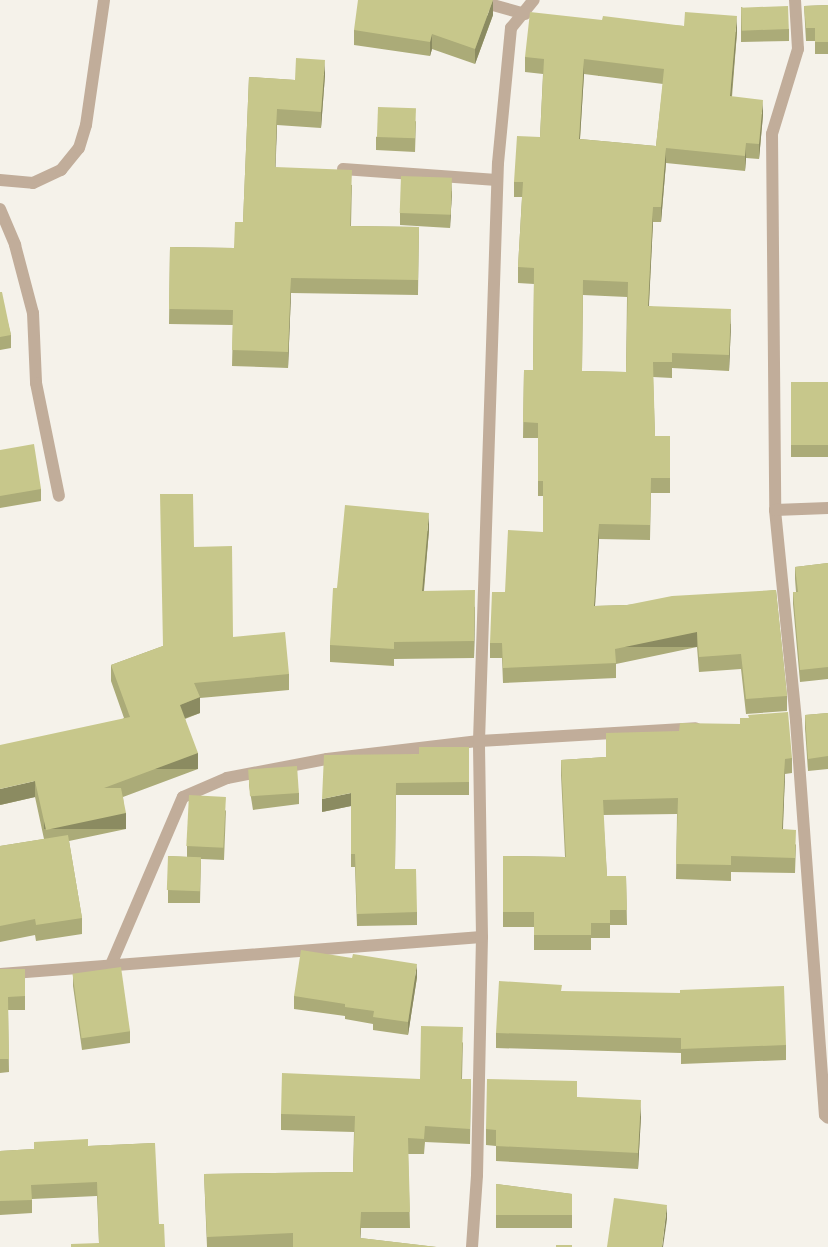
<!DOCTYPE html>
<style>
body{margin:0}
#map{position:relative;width:828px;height:1247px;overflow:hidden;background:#f5f2ea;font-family:"Exo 2",sans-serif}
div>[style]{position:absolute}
.service>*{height:12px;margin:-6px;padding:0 6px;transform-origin:6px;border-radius:6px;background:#c1ad9a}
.wall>*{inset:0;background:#abab78;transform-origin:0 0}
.shaded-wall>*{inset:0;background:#8b8b61;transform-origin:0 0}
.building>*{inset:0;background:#c7c78b;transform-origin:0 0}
span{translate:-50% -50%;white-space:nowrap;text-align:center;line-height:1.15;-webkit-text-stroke:5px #f5f2ea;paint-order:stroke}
</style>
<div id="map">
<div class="service">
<div style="left:475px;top:0;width:52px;rotate:15.6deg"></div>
<div style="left:795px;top:0;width:49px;rotate:86.5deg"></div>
<div style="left:798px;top:49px;width:89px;rotate:107deg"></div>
<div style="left:772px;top:134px;width:376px;rotate:89.5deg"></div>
<div style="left:775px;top:510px;width:212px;rotate:84.3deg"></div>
<div style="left:796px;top:721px;width:395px;rotate:85.8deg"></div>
<div style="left:825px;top:1115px;width:4px;rotate:45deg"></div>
<div style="left:343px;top:169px;width:154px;rotate:4.1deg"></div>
<div style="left:0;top:180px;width:33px;rotate:5deg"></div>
<div style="left:33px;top:183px;width:31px;rotate:-25deg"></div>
<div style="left:61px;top:170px;width:28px;rotate:-51deg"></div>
<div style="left:79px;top:148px;width:24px;rotate:-73deg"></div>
<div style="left:86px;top:125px;width:126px;rotate:-81.8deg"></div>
<div style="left:0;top:209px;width:39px;rotate:67deg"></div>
<div style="left:15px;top:245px;width:70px;rotate:75.2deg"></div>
<div style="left:33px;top:313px;width:70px;rotate:87.5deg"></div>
<div style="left:36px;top:383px;width:115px;rotate:78.5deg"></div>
<div style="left:775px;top:510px;width:53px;rotate:-2.2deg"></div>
<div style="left:110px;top:967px;width:185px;rotate:-66.8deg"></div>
<div style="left:183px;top:797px;width:48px;rotate:-23.4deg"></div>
<div style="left:227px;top:778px;width:102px;rotate:-10.8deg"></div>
<div style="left:327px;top:759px;width:153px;rotate:-6.8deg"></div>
<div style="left:479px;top:741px;width:217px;rotate:-3.4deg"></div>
<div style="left:0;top:974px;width:483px;rotate:-4.4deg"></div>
<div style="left:472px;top:1247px;width:72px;rotate:-86deg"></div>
<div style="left:477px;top:1175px;width:238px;rotate:-88.8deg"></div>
<div style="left:482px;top:937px;width:196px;rotate:-90.9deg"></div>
<div style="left:479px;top:741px;width:578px;rotate:-88.12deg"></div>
<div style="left:498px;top:163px;width:136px;rotate:-84.5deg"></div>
<div style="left:511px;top:28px;width:36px;rotate:-51deg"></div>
</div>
<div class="wall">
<div style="clip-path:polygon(828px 5px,828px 54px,815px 54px,815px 41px,806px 41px,804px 6px)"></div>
<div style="clip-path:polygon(741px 7px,789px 29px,789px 41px,741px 42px)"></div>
<div style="clip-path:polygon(493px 15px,475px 64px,432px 49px,430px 56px,354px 45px,354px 30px)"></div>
<div style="clip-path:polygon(evenodd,602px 20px,684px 26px,737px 32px,732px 97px,763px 115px,759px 159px,746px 158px,745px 171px,666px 163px,661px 222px,653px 222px,649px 306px,731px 324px,729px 371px,672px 368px,672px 378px,653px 377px,655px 436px,670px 436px,670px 493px,651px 493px,650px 540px,599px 539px,595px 606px,627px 605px,776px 590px,787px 696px,787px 711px,746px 714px,741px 669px,699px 672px,697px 647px,616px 664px,616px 678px,503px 683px,502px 658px,490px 658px,490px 643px,505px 592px,543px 532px,543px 496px,538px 496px,538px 438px,523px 438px,524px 370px,533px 370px,534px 284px,518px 283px,518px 267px,522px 197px,514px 197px,514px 182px,540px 137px,543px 74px,525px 72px,525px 57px,602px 20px,584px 74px,663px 84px,656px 146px,580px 139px,584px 74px,602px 20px,583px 295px,627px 297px,626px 372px,582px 371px,583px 295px)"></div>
<div style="clip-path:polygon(325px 75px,321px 128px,277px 125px,275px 168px,352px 185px,351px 226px,419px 227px,418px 295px,291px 293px,288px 368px,232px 366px,233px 325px,169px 324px,170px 247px,234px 248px,243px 222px,249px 77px,295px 80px)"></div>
<div style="clip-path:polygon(416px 121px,415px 152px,376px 150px,376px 137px)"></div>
<div style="clip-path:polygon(452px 191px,450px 228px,400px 225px,400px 213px)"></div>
<div style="clip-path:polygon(0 292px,11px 335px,11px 348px,0 350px)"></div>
<div style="left:828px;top:382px;width:75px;height:37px;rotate:90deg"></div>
<div style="clip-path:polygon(0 450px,41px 489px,41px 501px,0 508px)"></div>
<div style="clip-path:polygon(429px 530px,424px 591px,475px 607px,474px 658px,394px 659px,394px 666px,330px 662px,330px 645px,337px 588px)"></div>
<div style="clip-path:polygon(194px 547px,233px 637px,289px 674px,289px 690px,200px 698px,200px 713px,185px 719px,198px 769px,123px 797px,126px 829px,69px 841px,82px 918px,82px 934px,36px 941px,35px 935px,0 942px,0 846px,44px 839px,35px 797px,0 805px,124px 718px,111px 681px,111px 665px,163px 646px)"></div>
<div style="clip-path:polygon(828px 563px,828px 679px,800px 682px,793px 604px,793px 592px,796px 592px,795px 579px,795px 567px)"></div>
<div style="clip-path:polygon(828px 713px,828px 769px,808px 771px,805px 728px,805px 715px)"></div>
<div style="clip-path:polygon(606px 733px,792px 758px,792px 773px,785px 774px,783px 829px,796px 845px,795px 873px,731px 872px,731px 881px,676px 879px,677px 814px,603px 815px,607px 876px,626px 876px,627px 925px,610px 925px,610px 938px,591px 938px,591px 950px,534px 950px,534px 927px,503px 927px,503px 856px,565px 857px,561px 775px,561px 760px,606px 757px)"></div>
<div style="clip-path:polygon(469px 747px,469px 795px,396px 795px,395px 869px,417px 912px,417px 925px,357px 926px,355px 867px,351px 867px,351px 806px,322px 812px,419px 754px)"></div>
<div style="clip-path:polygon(249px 774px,299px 793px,299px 804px,253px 810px,249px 785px)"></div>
<div style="clip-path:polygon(226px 810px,224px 860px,201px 859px,200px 903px,168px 903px,168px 856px,187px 857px,187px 846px)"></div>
<div style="clip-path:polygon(0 969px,25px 969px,25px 1010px,8px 1010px,9px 1072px,0 1073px)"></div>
<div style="clip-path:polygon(73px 974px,130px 1031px,130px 1043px,82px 1050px,73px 986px)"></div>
<div style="clip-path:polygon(417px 977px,408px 1035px,373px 1030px,373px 1024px,345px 1019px,345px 1016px,294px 1009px,294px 996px)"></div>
<div style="clip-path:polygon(562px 991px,786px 1045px,786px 1060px,681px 1064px,681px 1053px,496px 1048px,496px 1033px)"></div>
<div style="clip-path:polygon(463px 1042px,462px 1079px,471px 1079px,470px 1144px,425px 1142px,424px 1154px,408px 1154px,410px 1228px,361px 1228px,360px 1238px,436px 1247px,207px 1247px,204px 1174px,353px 1172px,354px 1132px,281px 1130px,281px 1114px,420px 1079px)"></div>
<div style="clip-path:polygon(577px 1097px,641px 1116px,638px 1169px,496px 1161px,496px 1146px,486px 1145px,486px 1129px)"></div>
<div style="clip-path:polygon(34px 1142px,88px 1146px,155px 1143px,99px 1243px,97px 1196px,32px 1199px,32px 1213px,0 1215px,0 1151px,34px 1149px)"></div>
<div style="clip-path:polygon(496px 1184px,572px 1194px,572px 1228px,496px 1228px)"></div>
</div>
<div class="shaded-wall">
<div style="clip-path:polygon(493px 0,493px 15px,475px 64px,475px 49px)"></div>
<div style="clip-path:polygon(737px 16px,737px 32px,730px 112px,730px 96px)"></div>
<div style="clip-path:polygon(432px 34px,432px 49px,430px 56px,430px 42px)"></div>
<div style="clip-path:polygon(584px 59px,584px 74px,579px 154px,579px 139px)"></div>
<div style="clip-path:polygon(325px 60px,325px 75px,321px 128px,321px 112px)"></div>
<div style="clip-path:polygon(763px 100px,763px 115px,759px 159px,759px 144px)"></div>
<div style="clip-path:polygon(277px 109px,277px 125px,275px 183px,275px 167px)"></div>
<div style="clip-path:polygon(746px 143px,746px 158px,745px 171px,745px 156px)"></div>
<div style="clip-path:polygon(666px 148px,666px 163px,661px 222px,661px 207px)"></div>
<div style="clip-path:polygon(452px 178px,452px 191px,450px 228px,450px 215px)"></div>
<div style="clip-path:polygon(653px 207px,653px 222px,648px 321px,648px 306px)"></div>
<div style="clip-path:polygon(291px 278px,291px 293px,288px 368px,288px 352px)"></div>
<div style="clip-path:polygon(731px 309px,731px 324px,729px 371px,729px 355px)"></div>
<div style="clip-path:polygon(429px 513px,429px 530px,422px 608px,422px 591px)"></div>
<div style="clip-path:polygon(599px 524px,599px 539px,594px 621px,594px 606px)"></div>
<div style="clip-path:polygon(475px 590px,475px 607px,474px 658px,474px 641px)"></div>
<div style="left:697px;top:632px;width:15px;height:84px;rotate:90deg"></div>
<div style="clip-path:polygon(200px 697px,200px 713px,180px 720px,180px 705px)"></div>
<div style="left:198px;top:753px;width:16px;height:100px;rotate:90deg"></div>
<div style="clip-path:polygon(785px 759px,785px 774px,782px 845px,782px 829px)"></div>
<div style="clip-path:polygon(35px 781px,35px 797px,0 805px,0 789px)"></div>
<div style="clip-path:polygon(351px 793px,351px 806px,322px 812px,322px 799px)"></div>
<div style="left:126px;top:813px;width:16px;height:82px;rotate:90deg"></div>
<div style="clip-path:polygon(417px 964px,417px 977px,408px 1035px,408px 1022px)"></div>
<div style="clip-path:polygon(641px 1100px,641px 1116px,638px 1169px,638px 1153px)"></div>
<div style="clip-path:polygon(667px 1205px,667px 1219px,663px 1247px,662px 1247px)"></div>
<div style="clip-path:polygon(361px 1212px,361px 1228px,360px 1247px,360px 1238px)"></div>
</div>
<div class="building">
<div style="clip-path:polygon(358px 0,493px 0,475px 49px,432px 34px,430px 42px,354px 30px)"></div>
<div style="clip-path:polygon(828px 5px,828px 42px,815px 42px,815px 28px,806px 28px,804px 6px)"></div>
<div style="left:788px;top:6px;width:23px;height:47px;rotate:88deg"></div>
<div style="clip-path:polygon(evenodd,530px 12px,602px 20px,603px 16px,684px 26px,685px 12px,737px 16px,730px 96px,763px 100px,759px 144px,746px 143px,745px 156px,666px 148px,661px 207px,653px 207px,648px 306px,731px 309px,729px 355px,672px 353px,672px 362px,653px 362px,655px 436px,670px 436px,670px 478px,651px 478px,650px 525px,599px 524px,594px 606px,627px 605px,672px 596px,776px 590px,787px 696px,746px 699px,741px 654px,699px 657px,697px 632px,615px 649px,616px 663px,503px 668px,502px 643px,490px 643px,492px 592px,505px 592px,508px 530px,543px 532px,543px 481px,538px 481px,538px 423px,523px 422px,524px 370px,533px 370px,534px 268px,518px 267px,523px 182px,514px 182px,517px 136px,540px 137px,544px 59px,525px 57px,530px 12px,584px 59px,664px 69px,656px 146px,579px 139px,584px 59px,530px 12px,583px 280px,628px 282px,626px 372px,582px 371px,583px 280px)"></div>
<div style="clip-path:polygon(296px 58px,325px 60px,321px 112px,277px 109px,275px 167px,352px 170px,350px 226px,419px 227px,418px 280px,291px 278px,288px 352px,232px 350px,233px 310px,169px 309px,170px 247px,234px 248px,235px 222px,243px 222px,249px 77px,295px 80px)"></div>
<div style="left:378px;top:107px;width:38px;height:30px;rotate:2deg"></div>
<div style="left:401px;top:176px;width:51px;height:37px;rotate:2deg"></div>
<div style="clip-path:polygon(0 292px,2px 292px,11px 335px,0 337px)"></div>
<div style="left:828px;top:382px;width:63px;height:37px;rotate:90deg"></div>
<div style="clip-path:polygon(34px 444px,41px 489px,0 496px,0 450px)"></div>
<div style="clip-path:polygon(160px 494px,193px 494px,194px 547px,232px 546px,233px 637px,285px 632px,289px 674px,194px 683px,200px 697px,180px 705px,198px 753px,104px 788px,121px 788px,126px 813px,46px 830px,35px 781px,0 789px,0 745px,130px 717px,111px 665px,163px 646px)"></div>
<div style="clip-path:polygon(345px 505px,429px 513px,422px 591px,475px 590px,474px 641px,394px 642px,394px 649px,330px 645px,333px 588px,337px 588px)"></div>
<div style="clip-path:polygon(828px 563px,828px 667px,800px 670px,793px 592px,798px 592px,795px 567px)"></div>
<div style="clip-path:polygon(788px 712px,792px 758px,785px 759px,782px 829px,796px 830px,795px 858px,731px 856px,731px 865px,676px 864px,678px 798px,603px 800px,607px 876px,626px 876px,627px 910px,610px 910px,610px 923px,591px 923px,591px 935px,534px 935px,534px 912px,503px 912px,503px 856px,566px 857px,561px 760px,606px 757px,606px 733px,679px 731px,680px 723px,740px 724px,740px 718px,749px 718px,748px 715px)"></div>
<div style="clip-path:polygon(828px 713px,828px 756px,808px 759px,805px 715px)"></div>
<div style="clip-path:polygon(419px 747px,469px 747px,469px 782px,396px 783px,395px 869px,416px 869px,417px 912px,357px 914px,355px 854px,351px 854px,351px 793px,322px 799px,324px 755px,419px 754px)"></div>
<div style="left:297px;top:766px;width:27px;height:49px;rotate:86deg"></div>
<div style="left:189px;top:795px;width:37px;height:51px;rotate:3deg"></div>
<div style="clip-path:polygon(68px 835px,82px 918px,36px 925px,35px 919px,0 926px,0 846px)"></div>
<div style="left:168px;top:856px;width:33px;height:34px;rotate:2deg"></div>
<div style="clip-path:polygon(301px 950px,352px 958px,353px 954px,417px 964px,408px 1022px,373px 1017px,374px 1011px,345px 1007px,345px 1004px,294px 996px)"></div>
<div style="left:121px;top:967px;width:65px;height:49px;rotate:82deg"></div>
<div style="clip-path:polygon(0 969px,25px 969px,25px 996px,8px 997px,9px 1059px,0 1059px)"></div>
<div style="clip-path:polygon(499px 981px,562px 985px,561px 991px,680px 993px,680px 990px,784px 986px,786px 1045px,681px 1049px,681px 1038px,496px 1033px)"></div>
<div style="clip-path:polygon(421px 1026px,463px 1027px,461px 1079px,471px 1079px,470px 1129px,425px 1126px,424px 1139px,408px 1138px,410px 1212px,361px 1212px,360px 1238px,437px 1247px,293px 1247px,293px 1233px,207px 1237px,204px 1174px,353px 1172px,355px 1116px,281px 1114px,282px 1073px,420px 1079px)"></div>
<div style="clip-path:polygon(487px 1079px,577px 1081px,577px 1097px,641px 1100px,638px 1153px,496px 1146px,496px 1130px,486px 1129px)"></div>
<div style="clip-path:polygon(88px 1139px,88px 1146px,155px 1143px,159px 1224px,164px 1224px,165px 1247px,71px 1247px,71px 1244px,99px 1243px,97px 1182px,31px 1185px,32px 1200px,0 1201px,0 1151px,34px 1149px,34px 1142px)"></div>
<div style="clip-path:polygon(496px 1184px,572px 1194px,572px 1215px,496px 1215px)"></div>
<div style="clip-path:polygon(614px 1198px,667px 1205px,662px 1247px,607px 1247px)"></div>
<div style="left:556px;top:1245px;width:16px;height:2px"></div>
</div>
</div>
